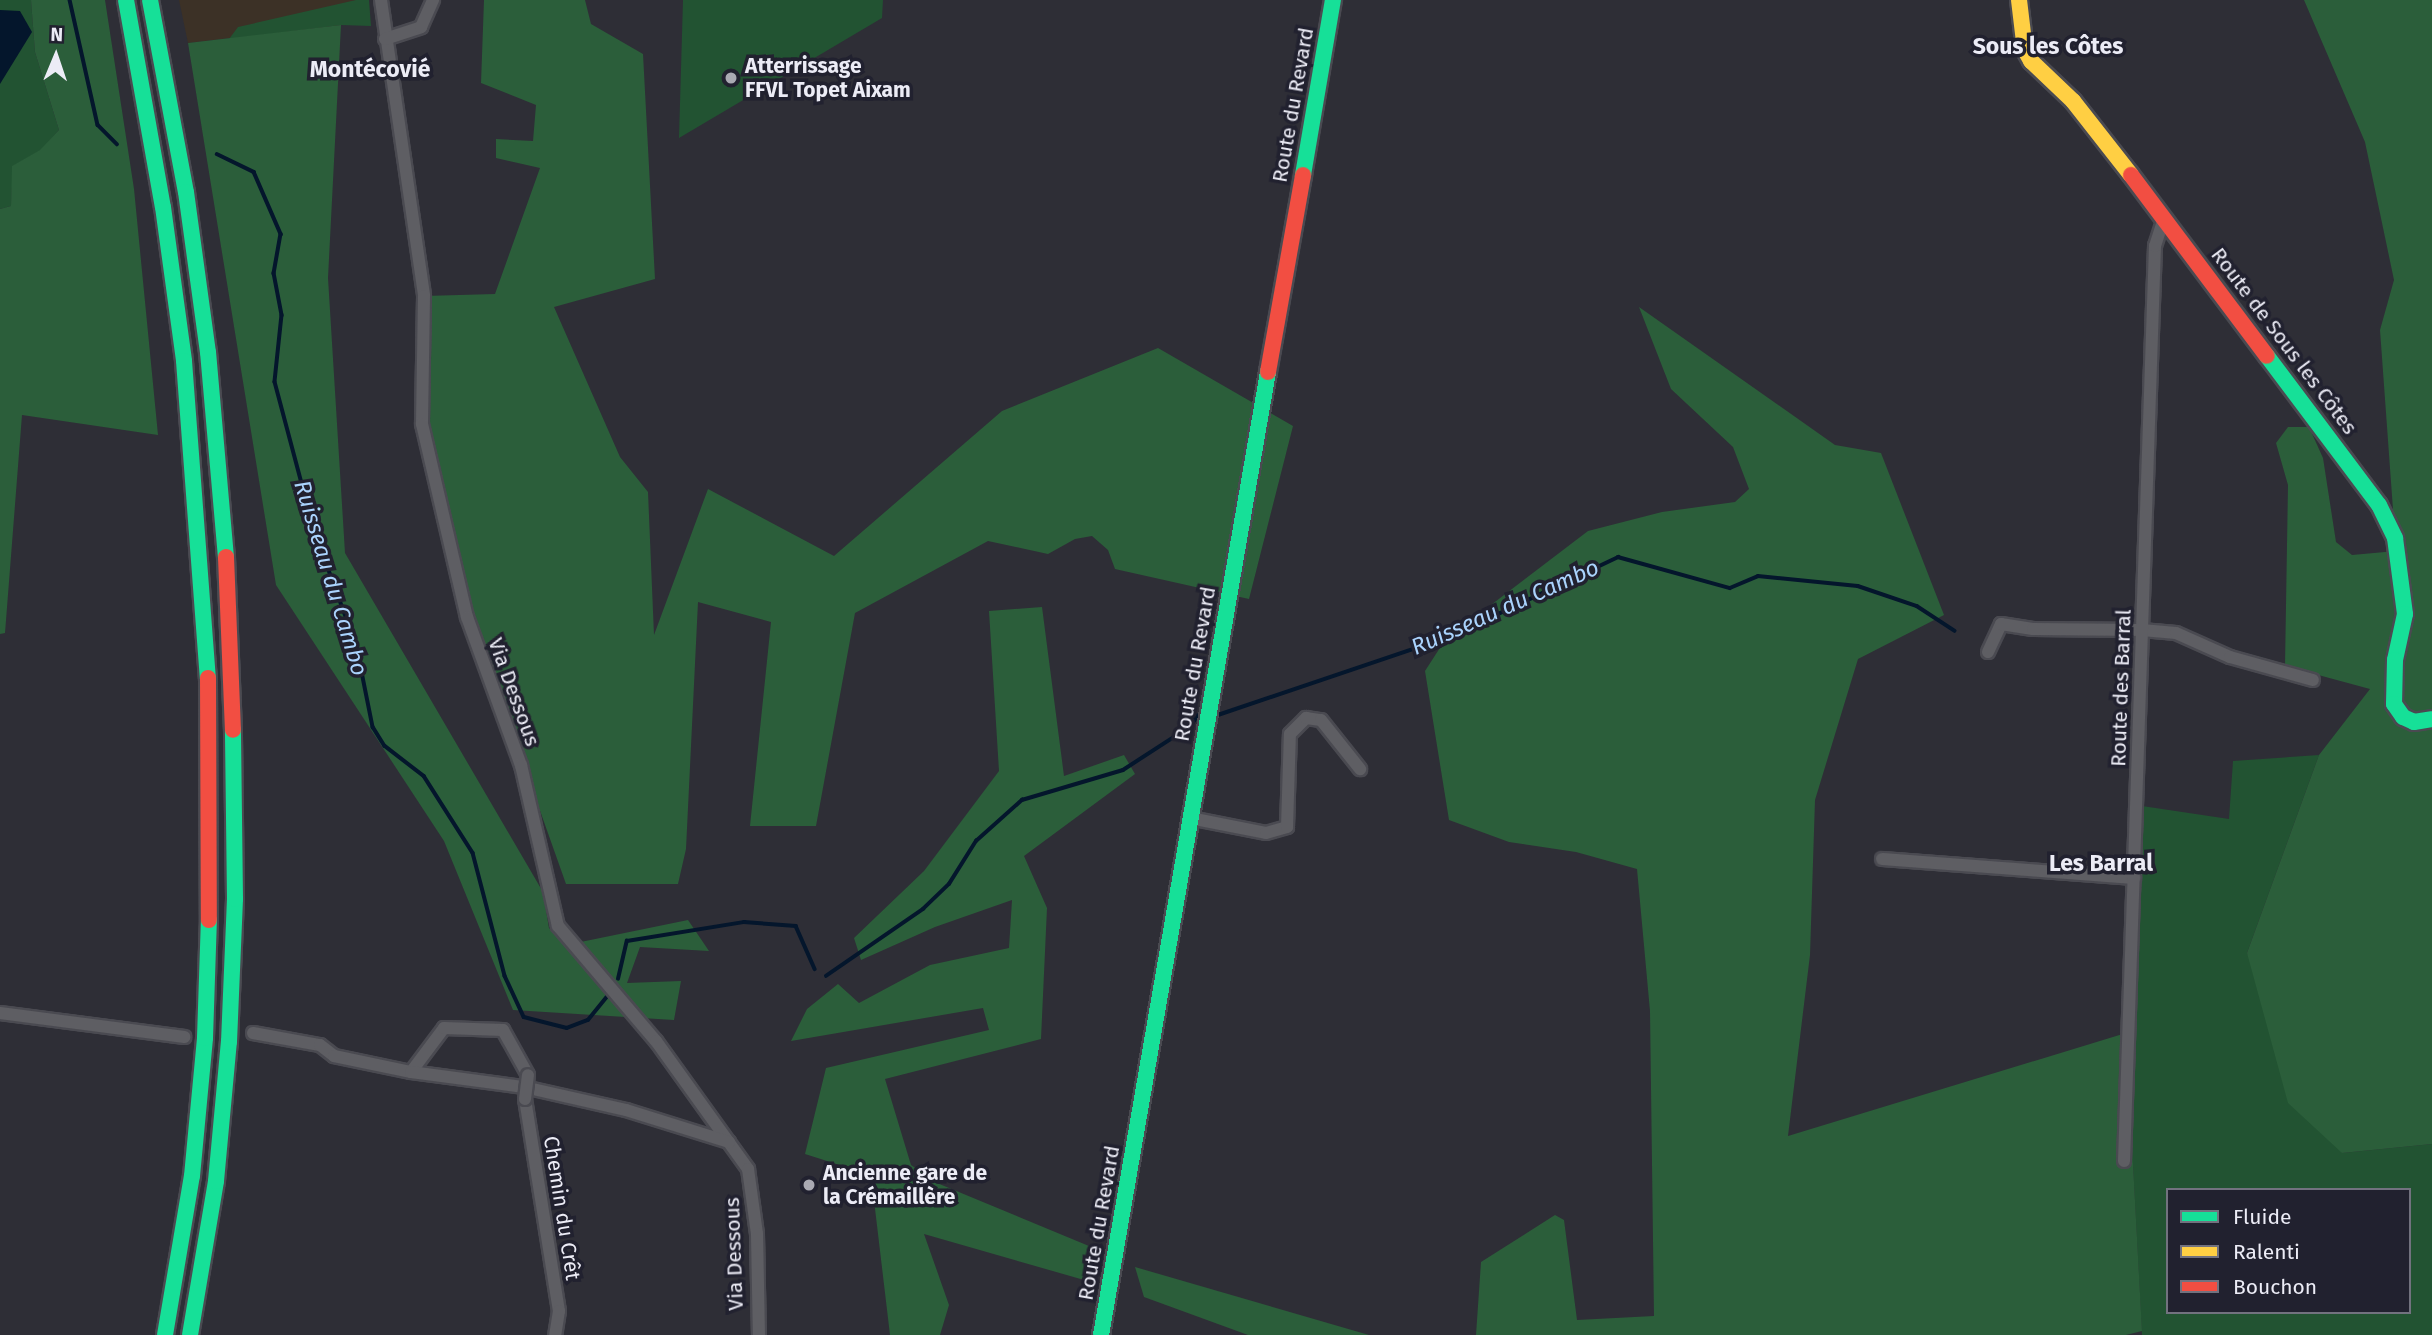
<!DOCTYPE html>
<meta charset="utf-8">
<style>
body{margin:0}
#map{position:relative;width:2432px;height:1335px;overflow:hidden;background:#2e2e36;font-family:"Fira Sans",sans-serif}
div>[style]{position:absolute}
.industrial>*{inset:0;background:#3c3126}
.green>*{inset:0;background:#225332}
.forest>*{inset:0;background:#2b5e3a}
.water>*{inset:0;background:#04162c}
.stream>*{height:3.5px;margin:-1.75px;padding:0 1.75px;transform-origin:1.75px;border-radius:1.75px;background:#04162c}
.roads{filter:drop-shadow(2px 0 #4a4a51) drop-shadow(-2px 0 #4a4a51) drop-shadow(0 2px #4a4a51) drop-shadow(0 -2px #4a4a51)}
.street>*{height:12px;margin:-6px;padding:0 6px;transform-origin:6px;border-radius:6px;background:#5e5e63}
.fast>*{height:16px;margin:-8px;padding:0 8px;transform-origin:8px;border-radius:8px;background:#16e098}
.slow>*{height:16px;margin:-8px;padding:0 8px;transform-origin:8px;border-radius:8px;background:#ffcf43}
.jam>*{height:16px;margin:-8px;padding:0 8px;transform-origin:8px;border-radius:8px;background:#f24e42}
.bridges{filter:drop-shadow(2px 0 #4a4a51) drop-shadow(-2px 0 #4a4a51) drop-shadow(0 2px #4a4a51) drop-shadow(0 -2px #4a4a51)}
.street-bridge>*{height:12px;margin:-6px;padding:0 6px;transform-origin:6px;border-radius:6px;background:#5e5e63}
.dots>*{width:19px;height:19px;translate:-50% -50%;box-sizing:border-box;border:4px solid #21212f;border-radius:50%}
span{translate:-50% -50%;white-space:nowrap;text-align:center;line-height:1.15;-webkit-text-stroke:7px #21212f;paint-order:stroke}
.poi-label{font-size:21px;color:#ececf6;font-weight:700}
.left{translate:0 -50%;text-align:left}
.street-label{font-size:21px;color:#ececf6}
.neighbourhood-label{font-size:23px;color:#ececf6;font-weight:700}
.water-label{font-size:23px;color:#aad3fd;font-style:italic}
.legend{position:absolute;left:2166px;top:1188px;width:245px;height:126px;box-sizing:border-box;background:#21212f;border:2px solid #72727f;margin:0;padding:9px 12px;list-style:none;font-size:21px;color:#ececf6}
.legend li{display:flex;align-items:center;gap:14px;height:35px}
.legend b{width:35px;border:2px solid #72727f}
.north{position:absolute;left:21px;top:21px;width:70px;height:70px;-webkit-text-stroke:5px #21212f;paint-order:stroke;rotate:2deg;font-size:19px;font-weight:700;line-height:28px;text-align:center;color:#ececf6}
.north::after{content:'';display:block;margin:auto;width:24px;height:32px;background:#ececf6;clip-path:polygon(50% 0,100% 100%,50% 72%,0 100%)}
</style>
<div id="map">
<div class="industrial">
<div style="clip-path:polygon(179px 0,360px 0,341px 25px,188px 43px)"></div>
</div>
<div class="green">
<div style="clip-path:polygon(0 0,31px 0,35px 52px,59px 130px,41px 150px,13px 166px,11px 206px,0 209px)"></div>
<div style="clip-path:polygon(356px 0,369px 0,371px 26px,341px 25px,229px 39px,238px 27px)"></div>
<div style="clip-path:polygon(683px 0,883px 0,882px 18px,679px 138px)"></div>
<div style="clip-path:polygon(evenodd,2319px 755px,2247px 953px,2342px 1153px,2432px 1144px,2432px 1335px,2142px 1335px,2126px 1033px,2142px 806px,2229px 819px,2233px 761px,2319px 755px,2168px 1190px,2409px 1190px,2409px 1312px,2168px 1312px,2168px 1190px)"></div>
</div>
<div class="forest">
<div style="clip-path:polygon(31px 0,105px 0,134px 189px,158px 435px,22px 415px,5px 633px,0 634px,0 209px,11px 206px,12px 166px,40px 150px,59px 130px,35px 52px)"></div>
<div style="clip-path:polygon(484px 0,585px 0,591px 24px,643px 54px,655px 279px,554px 307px,620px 457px,648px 492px,654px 635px,708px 489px,834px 556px,1002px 411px,1158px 348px,1293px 426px,1249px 599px,1115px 569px,1108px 550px,1092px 536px,1075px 539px,1048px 554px,988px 541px,855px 613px,816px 826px,750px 826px,771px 622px,698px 602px,686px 849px,678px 884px,566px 884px,460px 585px,422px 424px,424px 296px,495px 294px,540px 168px,496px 158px,496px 139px,533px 141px,536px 105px,481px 83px)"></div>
<div style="clip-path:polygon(2304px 0,2432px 0,2432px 1144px,2342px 1153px,2288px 1103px,2247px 953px,2319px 755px,2370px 689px,2285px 666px,2288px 485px,2276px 443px,2288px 427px,2309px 427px,2323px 458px,2336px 542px,2352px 555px,2396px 551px,2380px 330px,2394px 280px,2365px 142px)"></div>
<div style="clip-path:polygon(341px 25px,328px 278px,345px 553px,543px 892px,549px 928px,566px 945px,688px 920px,709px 951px,640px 947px,627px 983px,681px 981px,674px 1020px,513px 1010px,444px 841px,276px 585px,188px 43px)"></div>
<div style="clip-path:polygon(1639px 307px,1835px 445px,1881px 453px,1944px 615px,1858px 659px,1815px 800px,1810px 955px,1788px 1136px,2126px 1033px,2142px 1331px,2126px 1335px,1476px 1335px,1481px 1262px,1555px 1215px,1564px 1220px,1577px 1320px,1654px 1316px,1650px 1011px,1637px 869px,1576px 852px,1509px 842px,1449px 820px,1425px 671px,1445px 640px,1588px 531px,1662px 512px,1735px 502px,1749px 489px,1733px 447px,1671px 389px)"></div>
<div style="clip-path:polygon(1042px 607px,1064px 776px,1124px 755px,1135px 774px,1024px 856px,1047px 908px,1041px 1039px,885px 1079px,911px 1165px,937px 1183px,1101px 1251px,1091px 1282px,924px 1234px,949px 1305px,940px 1335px,890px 1335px,871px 1175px,805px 1154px,826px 1068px,989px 1030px,983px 1008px,791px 1041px,807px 1009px,838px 984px,859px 1003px,930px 965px,1009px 948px,1012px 900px,935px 927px,861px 960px,854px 938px,924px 871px,999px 771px,989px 611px)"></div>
<div style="clip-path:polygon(1135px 1267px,1369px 1335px,1248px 1335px,1144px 1297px)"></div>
</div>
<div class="water">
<div style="clip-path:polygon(0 10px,20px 11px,32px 32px,0 84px)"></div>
</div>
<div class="stream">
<div style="left:70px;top:0;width:128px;rotate:77.4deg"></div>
<div style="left:98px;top:125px;width:27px;rotate:45deg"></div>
<div style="left:217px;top:154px;width:41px;rotate:25.9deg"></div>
<div style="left:254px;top:172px;width:68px;rotate:66.5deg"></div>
<div style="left:281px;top:234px;width:40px;rotate:100deg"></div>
<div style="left:274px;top:273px;width:43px;rotate:79.2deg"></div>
<div style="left:282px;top:315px;width:67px;rotate:96deg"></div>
<div style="left:275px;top:382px;width:155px;rotate:75.1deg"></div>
<div style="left:315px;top:532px;width:122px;rotate:69.9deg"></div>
<div style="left:357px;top:647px;width:82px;rotate:78.7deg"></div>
<div style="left:373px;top:727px;width:22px;rotate:58deg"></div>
<div style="left:385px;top:746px;width:49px;rotate:37.6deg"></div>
<div style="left:424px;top:776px;width:91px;rotate:57.5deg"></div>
<div style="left:473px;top:853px;width:127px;rotate:75.4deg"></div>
<div style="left:505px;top:976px;width:45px;rotate:65.1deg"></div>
<div style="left:524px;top:1017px;width:44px;rotate:14.3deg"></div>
<div style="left:567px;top:1028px;width:22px;rotate:-21deg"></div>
<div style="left:588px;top:1020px;width:32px;rotate:-51deg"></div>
<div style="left:1215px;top:716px;width:252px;rotate:-18.7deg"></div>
<div style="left:1454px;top:635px;width:182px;rotate:-25.4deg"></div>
<div style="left:1618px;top:557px;width:116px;rotate:15.5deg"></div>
<div style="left:1730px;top:588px;width:30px;rotate:-23deg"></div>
<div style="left:1758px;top:576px;width:100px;rotate:5.7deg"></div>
<div style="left:1858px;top:586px;width:62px;rotate:18.7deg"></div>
<div style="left:1917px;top:606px;width:45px;rotate:33.3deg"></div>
<div style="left:826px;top:976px;width:118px;rotate:-34.6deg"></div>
<div style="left:923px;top:909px;width:36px;rotate:-44deg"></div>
<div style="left:949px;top:884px;width:51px;rotate:-57.9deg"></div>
<div style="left:976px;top:841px;width:62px;rotate:-41.7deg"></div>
<div style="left:1022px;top:800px;width:105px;rotate:-16.5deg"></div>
<div style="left:1123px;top:770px;width:81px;rotate:-32.9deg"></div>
<div style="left:1191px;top:726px;width:12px;rotate:-59deg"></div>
<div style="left:618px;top:979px;width:39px;rotate:-77deg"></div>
<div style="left:627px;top:941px;width:119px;rotate:-9.2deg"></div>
<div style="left:744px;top:922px;width:52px;rotate:4.4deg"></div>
<div style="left:796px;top:926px;width:47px;rotate:66.2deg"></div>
</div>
<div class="roads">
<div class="street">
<div style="left:381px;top:0;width:299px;rotate:81.7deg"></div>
<div style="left:424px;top:296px;width:128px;rotate:90.9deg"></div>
<div style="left:422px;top:424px;width:198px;rotate:76.9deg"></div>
<div style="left:467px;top:617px;width:158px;rotate:70deg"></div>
<div style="left:521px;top:765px;width:165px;rotate:77.1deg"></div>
<div style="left:558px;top:926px;width:151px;rotate:49.6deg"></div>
<div style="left:656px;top:1041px;width:158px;rotate:54.3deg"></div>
<div style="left:748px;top:1169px;width:66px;rotate:82.1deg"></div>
<div style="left:757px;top:1234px;width:101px;rotate:88.9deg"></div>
<div style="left:385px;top:39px;width:38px;rotate:-18deg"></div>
<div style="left:421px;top:27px;width:30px;rotate:-66deg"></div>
<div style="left:1988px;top:652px;width:31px;rotate:-65deg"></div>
<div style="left:2001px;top:624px;width:32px;rotate:9deg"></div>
<div style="left:2033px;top:629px;width:109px;rotate:0.5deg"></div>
<div style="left:2142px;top:630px;width:34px;rotate:5deg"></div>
<div style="left:2176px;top:633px;width:59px;rotate:24deg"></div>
<div style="left:2230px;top:657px;width:86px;rotate:15.5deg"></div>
<div style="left:1190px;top:818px;width:77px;rotate:11.2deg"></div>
<div style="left:1266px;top:833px;width:22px;rotate:-16deg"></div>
<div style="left:1287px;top:827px;width:93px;rotate:-88.2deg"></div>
<div style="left:1290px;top:734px;width:23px;rotate:-45deg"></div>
<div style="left:1306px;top:718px;width:15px;rotate:8deg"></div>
<div style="left:1321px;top:720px;width:63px;rotate:51.5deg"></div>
<div style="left:1882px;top:859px;width:253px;rotate:4.3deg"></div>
<div style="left:0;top:1013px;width:186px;rotate:7.4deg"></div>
<div style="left:253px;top:1033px;width:68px;rotate:10.2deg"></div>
<div style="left:320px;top:1045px;width:18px;rotate:38deg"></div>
<div style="left:334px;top:1056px;width:79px;rotate:11.7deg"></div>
<div style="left:411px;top:1072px;width:55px;rotate:-53.1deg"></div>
<div style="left:444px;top:1028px;width:59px;rotate:1.9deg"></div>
<div style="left:503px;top:1030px;width:51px;rotate:60.9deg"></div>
<div style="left:411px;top:1072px;width:114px;rotate:7.6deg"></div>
<div style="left:524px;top:1087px;width:105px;rotate:12.7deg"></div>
<div style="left:626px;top:1110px;width:108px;rotate:17.3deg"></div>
<div style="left:525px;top:1099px;width:215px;rotate:80.9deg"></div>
<div style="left:559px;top:1311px;width:24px;rotate:99deg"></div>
<div style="left:2124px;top:1161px;width:916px;rotate:-88.06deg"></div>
<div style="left:2155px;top:246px;width:28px;rotate:-72deg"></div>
</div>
<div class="fast">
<div style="left:126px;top:0;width:210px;rotate:79.9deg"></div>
<div style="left:163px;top:207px;width:155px;rotate:82.2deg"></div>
<div style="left:184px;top:361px;width:318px;rotate:85.7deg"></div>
<div style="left:150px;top:0;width:195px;rotate:79.4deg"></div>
<div style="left:186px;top:192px;width:162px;rotate:82.2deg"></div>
<div style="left:208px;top:352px;width:206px;rotate:85deg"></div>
<div style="left:1303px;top:175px;width:178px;rotate:-80.3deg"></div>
<div style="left:2267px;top:356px;width:186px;rotate:53.1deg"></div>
<div style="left:2379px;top:505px;width:37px;rotate:64deg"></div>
<div style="left:2395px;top:538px;width:77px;rotate:82.5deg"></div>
<div style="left:2405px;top:614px;width:47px;rotate:102.3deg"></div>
<div style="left:2395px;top:660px;width:44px;rotate:91.3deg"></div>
<div style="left:2394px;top:704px;width:16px;rotate:55deg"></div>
<div style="left:2403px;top:717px;width:12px;rotate:24deg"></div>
<div style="left:2414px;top:722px;width:18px;rotate:-9deg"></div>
<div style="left:165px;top:1335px;width:161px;rotate:-80.4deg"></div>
<div style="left:192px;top:1176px;width:139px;rotate:-84.6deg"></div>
<div style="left:205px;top:1038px;width:118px;rotate:-88.1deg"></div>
<div style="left:190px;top:1335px;width:156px;rotate:-80.4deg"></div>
<div style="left:216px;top:1181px;width:140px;rotate:-84.7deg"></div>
<div style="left:229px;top:1042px;width:143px;rotate:-87.6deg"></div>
<div style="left:235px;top:899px;width:169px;rotate:-90.7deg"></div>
<div style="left:1101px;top:1335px;width:977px;rotate:-80.16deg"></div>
</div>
<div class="slow">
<div style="left:2019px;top:0;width:50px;rotate:83.2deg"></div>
<div style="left:2025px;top:50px;width:13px;rotate:61deg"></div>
<div style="left:2031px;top:61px;width:58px;rotate:43.6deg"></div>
<div style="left:2073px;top:101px;width:94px;rotate:51.9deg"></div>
</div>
<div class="jam">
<div style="left:2131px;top:175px;width:226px;rotate:53.1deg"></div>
<div style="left:1268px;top:372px;width:200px;rotate:-79.9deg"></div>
<div style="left:226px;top:557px;width:173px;rotate:87.7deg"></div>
<div style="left:208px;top:678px;width:242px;rotate:89.8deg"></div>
</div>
</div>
<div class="bridges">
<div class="street-bridge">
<div style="left:525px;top:1099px;width:24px;rotate:-83deg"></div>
</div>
</div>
<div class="dots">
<div style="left:731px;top:78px;background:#aaaab3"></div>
<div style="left:809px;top:1185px;background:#aaaab3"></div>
</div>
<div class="poi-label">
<span class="left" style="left:745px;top:78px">Atterrissage<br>FFVL Topet Aixam</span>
<span class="left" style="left:823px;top:1185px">Ancienne gare de<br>la Crémaillère</span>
</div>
<div class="street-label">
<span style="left:1293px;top:105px;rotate:-80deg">Route du Revard</span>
<span style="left:2284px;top:341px;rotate:53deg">Route de Sous les Côtes</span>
<span style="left:1195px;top:664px;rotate:-80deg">Route du Revard</span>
<span style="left:2121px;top:688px;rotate:-88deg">Route des Barral</span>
<span style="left:514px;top:692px;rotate:70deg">Via Dessous</span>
<span style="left:562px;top:1208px;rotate:81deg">Chemin du Crêt</span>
<span style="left:1099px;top:1223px;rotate:-80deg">Route du Revard</span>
<span style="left:734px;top:1254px;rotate:-92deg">Via Dessous</span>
</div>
<div class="neighbourhood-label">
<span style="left:2048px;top:46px">Sous les Côtes</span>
<span style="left:370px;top:69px">Montécovié</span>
<span style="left:2101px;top:863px">Les Barral</span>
</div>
<div class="water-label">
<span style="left:331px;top:578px;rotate:73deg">Ruisseau du Cambo</span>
<span style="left:1505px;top:607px;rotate:-24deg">Ruisseau du Cambo</span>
</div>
<ul class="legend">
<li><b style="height:9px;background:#16e098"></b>Fluide</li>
<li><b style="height:9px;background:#ffcf43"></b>Ralenti</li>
<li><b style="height:9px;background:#f24e42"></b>Bouchon</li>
</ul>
<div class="north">N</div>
</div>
